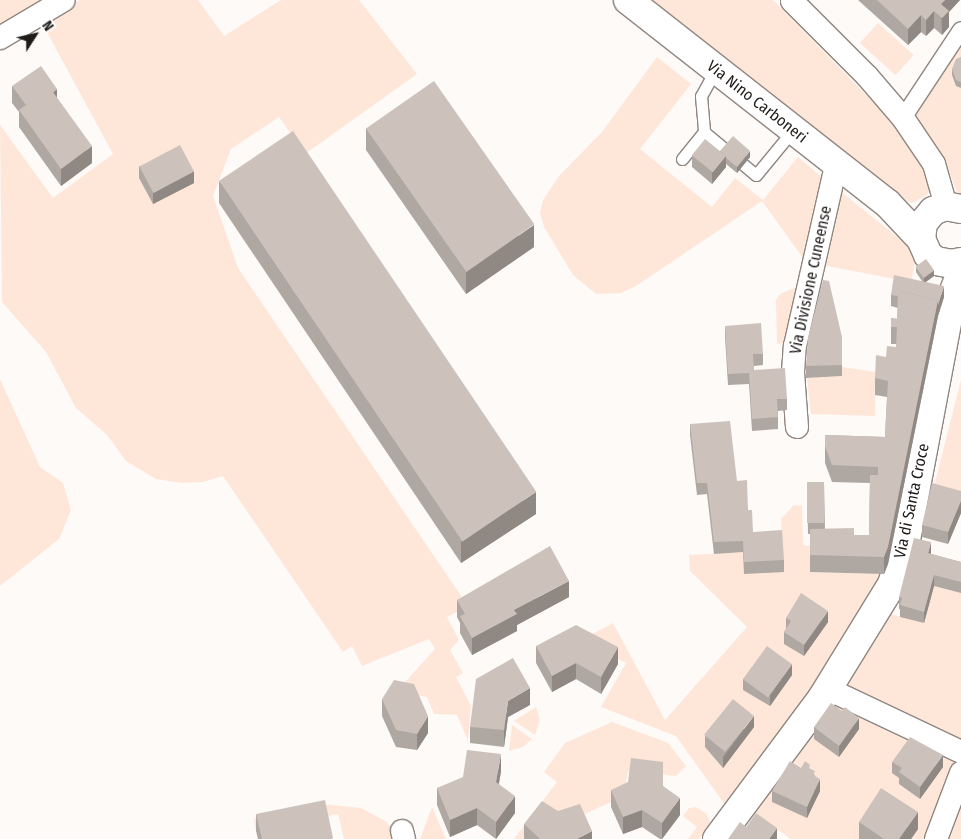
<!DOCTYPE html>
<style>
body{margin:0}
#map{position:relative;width:961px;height:839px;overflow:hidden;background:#fefaf7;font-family:"Fira Sans Condensed",sans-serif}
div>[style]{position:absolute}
.green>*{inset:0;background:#fee7d9;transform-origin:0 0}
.roads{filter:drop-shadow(1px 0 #908680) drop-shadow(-1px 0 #908680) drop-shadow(0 1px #908680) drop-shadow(0 -1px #908680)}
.service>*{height:11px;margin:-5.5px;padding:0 5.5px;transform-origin:5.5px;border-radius:5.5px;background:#fff}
.pedestrian>*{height:16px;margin:-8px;padding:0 8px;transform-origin:8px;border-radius:8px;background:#fff}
.minor>*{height:22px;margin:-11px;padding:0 11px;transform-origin:11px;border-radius:11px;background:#fff}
.secondary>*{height:28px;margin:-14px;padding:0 14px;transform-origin:14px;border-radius:14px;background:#fff}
.wall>*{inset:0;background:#afa7a1}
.shaded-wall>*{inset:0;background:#8f8883}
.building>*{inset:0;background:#ccc2bb;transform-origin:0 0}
span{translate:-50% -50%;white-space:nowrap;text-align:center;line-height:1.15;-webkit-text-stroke:4px #fff;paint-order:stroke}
.street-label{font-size:16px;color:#1f1b19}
.north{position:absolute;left:10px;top:10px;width:50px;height:50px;-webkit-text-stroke:4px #fff;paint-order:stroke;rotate:55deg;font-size:14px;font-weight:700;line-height:20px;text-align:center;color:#1f1b19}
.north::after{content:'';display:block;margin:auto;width:18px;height:22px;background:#1f1b19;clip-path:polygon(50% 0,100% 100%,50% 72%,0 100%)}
</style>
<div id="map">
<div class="green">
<div style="clip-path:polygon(0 0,46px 0,0 27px)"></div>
<div style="clip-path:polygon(80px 0,198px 0,224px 36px,281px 0,359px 0,417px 74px,305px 154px,279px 117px,231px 149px,213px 196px,238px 268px,468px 606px,447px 617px,459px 640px,450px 650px,463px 673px,456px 677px,471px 706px,468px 741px,457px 715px,434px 714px,427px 697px,396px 692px,435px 649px,429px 639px,362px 666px,352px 646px,343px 652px,223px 476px,203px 482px,181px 483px,156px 479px,126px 461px,107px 435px,76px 408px,46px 352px,2px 302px,0 125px,53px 198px,113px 154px,42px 23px)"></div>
<div style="clip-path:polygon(644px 0,773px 0,888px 117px,925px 168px,930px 190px,927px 195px,912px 203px,899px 198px)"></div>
<div style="left:878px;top:23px;width:48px;height:27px;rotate:42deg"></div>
<div style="clip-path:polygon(961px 45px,961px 203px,946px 163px,914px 116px)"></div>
<div style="clip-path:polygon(657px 57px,691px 84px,640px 149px,712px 207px,735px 178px,763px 200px,798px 157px,824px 179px,805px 261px,762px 201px,636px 286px,621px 293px,596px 294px,573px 275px,544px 227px,540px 213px,543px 200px,559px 176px,602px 132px)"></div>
<div style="clip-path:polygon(839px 190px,917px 253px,911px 282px,822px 265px)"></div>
<div style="clip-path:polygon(797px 287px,784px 343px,777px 344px,776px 300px,780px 294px)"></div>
<div style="clip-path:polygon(842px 367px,876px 372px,875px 416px,811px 414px,807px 378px,842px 376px)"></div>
<div style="clip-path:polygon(0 379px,40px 467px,63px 483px,71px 510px,59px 539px,0 586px)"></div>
<div style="clip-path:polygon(961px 380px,961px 502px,932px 494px)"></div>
<div style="clip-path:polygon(794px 505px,802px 506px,803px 545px,810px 546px,810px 572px,884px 574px,812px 696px,728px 809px,676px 736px,601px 707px,626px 663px,581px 640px,613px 623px,665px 720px,747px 627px,690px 571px,689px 555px,743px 552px,782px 542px,781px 519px)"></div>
<div style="clip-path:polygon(934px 586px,961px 593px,961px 744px,842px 689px,891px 614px,924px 623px)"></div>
<div style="clip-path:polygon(835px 700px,955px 760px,925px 839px,791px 839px,755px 814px)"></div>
<div style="clip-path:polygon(536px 707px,540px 720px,535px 735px,514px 721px)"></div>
<div style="clip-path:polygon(612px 722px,668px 743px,686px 766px,676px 776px,628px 771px,624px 796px,563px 824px,543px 814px,523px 839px,514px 839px,557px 782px,544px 772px,565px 743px)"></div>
<div style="clip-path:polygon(512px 725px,532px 739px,523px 747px,509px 751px)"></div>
<div style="clip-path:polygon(961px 794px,961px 839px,945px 839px)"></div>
<div style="clip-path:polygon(321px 804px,361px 808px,387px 822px,397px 839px,344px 839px,338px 814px,256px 831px,254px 819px)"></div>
<div style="clip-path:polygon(432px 807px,446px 839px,420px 839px)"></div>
<div style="clip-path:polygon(696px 807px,707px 814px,710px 822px,699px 839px,688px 839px,697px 827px,683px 816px,689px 808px)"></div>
</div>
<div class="roads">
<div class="service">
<div style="left:716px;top:69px;width:31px;rotate:119deg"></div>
<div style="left:701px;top:96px;width:36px;rotate:85deg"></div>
<div style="left:704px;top:132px;width:67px;rotate:39.6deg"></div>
<div style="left:756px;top:175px;width:58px;rotate:-50.6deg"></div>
<div style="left:682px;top:159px;width:35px;rotate:-51deg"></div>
</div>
<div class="pedestrian">
<div style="left:903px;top:118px;width:105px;rotate:-56.6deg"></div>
</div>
<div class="minor">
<div style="left:792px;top:1px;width:106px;rotate:45deg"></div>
<div style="left:867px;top:76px;width:55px;rotate:49.4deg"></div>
<div style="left:903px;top:118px;width:55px;rotate:56deg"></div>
<div style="left:934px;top:164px;width:44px;rotate:74.1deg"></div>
<div style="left:0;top:38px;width:74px;rotate:-30.7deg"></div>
<div style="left:797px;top:427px;width:55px;rotate:-94.2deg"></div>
<div style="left:793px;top:372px;width:26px;rotate:-86deg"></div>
<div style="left:795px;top:346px;width:186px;rotate:-77.2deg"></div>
<div style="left:828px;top:689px;width:147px;rotate:25.3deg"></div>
<div style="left:402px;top:831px;width:8px;rotate:76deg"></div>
<div style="left:936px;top:839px;width:71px;rotate:-69.3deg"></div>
</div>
<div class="secondary">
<div style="left:628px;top:0;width:329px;rotate:38.1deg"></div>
<div style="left:887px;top:203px;width:50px;rotate:46.6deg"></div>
<div style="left:961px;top:209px;width:15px;rotate:-169deg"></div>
<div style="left:946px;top:206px;width:14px;rotate:159deg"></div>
<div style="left:933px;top:211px;width:16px;rotate:130deg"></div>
<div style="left:923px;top:223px;width:16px;rotate:97deg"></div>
<div style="left:921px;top:239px;width:17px;rotate:66deg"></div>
<div style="left:928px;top:255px;width:10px;rotate:37deg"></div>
<div style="left:936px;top:261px;width:15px;rotate:11deg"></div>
<div style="left:951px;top:264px;width:10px;rotate:-11deg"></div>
<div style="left:717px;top:839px;width:176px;rotate:-53.3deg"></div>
<div style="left:822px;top:698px;width:134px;rotate:-58.4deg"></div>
<div style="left:892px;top:584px;width:46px;rotate:-72.3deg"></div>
<div style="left:906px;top:540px;width:248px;rotate:-79.3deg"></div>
<div style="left:952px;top:296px;width:26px;rotate:-69deg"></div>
</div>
</div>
<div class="wall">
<div style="clip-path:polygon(858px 0,960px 0,949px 12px,949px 27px,942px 35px,934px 28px,926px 36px,921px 32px,908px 45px)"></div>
<div style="clip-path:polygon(961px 57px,961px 88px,956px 86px,952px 75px,952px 69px)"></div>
<div style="clip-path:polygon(12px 86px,57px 98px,92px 163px,61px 186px,19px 127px,19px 112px,12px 103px)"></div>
<div style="clip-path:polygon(366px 128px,534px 247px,466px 294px,366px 150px)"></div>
<div style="clip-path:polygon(720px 151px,750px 157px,737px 173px,726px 164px,726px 167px,712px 184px,692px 167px,692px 156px)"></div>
<div style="clip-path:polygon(139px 166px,194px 183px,153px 204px,139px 178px)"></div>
<div style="clip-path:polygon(219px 181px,536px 514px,461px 563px,219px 203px)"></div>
<div style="clip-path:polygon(916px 267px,934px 276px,926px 282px,944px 297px,938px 316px,888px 564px,884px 574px,810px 572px,810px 534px,808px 534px,807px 482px,824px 482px,825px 529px,854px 535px,869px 535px,870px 483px,832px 482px,825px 463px,825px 435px,885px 437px,887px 397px,875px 395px,875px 378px,886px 357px,896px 347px,897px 344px,891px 344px,891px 318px,897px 319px,898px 308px,891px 306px,891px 295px,922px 281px,916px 272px)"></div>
<div style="clip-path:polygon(725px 326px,763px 354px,763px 365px,754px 366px,754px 370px,787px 399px,787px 410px,778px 411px,778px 429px,752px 431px,749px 384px,728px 385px,725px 337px)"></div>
<div style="clip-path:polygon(842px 337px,842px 376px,806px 378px,806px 366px)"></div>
<div style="clip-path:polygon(690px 424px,737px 481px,748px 510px,753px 532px,784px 560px,784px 572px,744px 574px,743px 552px,714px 554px,707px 494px,697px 495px,690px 435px)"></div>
<div style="clip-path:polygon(961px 491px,961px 513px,948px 544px,922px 537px,922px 525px)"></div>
<div style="clip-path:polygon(931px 554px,961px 562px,961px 593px,934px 586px,924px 623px,900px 617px,900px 609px,899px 609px,899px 597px)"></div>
<div style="clip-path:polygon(569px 597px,517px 625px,517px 631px,472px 655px,460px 633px,460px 623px,457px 617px,457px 600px)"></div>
<div style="clip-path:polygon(786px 618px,828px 622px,804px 656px,784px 644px,784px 632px,786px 629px)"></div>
<div style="clip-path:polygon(536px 646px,618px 664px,601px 694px,576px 679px,552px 692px,536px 663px)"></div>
<div style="clip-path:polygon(792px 675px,770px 706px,743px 690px,743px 679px)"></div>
<div style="clip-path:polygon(382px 699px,428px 733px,417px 750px,396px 747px,382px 716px)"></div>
<div style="clip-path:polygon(530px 705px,508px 717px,504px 747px,470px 743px,470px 727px)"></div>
<div style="clip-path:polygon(842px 711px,859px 729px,839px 757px,814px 739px,814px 727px)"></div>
<div style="clip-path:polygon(754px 727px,723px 768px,705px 747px,705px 736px)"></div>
<div style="clip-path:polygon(892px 762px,943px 767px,920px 799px,899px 784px,899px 778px,892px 773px)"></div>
<div style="clip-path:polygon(801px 768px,810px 769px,815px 776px,820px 791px,807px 818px,772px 802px,772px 791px)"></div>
<div style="clip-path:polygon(501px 771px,499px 784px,515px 813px,496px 839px,477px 825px,450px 837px,437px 805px,437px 788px)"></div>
<div style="clip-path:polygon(663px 786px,680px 815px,662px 839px,660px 839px,642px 827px,623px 834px,611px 807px,611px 790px)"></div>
<div style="clip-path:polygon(256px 814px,333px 839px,258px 839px,256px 831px)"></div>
<div style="clip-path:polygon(859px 822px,918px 829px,911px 839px,859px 839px)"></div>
<div style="clip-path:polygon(524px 824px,592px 839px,524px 839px)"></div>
</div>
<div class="shaded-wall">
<div style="clip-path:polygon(945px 0,960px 0,949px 12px,949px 27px,942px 35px,941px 4px)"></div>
<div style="clip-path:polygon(934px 11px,934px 28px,926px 36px,926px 20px)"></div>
<div style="clip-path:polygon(921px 15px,921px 32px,908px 45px,908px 29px)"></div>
<div style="clip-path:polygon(57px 89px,57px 105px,53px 92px)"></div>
<div style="clip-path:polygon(92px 146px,92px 163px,61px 186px,61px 169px)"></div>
<div style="clip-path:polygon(750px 151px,750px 157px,737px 173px,737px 167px)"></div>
<div style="clip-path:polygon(726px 156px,726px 167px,712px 184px,712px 173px)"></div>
<div style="clip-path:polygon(194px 171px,194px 183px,153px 204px,153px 193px)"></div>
<div style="clip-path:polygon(534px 225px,534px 247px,466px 294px,466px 272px)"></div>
<div style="clip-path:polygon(934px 270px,934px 276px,924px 283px,924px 278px)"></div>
<div style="clip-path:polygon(944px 286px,944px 297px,938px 316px,938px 305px)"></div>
<div style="clip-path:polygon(938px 300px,938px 316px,888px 564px,884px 574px,884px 557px)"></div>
<div style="clip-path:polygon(536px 492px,536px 514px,461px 563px,461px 542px)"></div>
<div style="clip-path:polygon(961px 501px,961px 513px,948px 544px,948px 532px)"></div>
<div style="clip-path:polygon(931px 542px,931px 553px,928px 564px,928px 553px)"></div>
<div style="clip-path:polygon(934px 575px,934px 586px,924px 623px,924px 612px)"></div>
<div style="clip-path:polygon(569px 581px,569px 597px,517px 625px,517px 631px,472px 655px,472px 638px,514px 610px)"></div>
<div style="clip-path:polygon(828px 611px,828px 622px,804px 656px,804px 645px)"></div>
<div style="clip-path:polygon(618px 647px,618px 664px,601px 694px,601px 677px)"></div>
<div style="clip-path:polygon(576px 663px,576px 679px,552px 692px,552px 676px)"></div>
<div style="clip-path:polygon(792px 664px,792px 675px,770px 706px,770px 695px)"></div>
<div style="clip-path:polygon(530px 688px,530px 705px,508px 717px,504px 747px,504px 730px,508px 701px)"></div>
<div style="clip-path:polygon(428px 716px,428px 733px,417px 750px,417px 734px)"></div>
<div style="clip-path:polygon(754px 716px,754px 727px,723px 768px,723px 757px)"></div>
<div style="clip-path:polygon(859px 718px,859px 729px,839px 757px,839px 746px)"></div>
<div style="clip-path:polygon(501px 754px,501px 771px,496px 799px,496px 782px)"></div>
<div style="clip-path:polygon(943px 755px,943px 767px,920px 799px,920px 787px)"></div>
<div style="clip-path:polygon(820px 779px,820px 791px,807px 818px,807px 807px)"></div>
<div style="clip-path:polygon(515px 796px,515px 813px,496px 839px,496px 822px)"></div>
<div style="clip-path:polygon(680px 798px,680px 815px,662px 839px,662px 823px)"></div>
<div style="clip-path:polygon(477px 808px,477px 825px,450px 837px,450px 820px)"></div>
<div style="clip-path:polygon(642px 810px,642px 827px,623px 834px,623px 817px)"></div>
<div style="clip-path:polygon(918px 812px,918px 829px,911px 839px,899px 839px)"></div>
<div style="clip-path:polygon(777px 828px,777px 839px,769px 839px)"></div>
<div style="clip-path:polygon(592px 831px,592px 839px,577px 839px)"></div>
</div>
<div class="building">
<div style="clip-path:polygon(877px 0,945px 0,941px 4px,949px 11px,942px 18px,934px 11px,926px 20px,921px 15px,908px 29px)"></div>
<div style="clip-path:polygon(961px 57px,961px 82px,956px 80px,952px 69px,956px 59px)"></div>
<div style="clip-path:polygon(41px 66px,57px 89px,53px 92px,92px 146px,61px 169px,19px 110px,26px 105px,12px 86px)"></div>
<div style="left:434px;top:81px;width:175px;height:83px;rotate:55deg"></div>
<div style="left:293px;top:131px;width:435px;height:89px;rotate:56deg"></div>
<div style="clip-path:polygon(733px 136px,750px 151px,737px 167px,726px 158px,726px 156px,720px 151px)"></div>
<div style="left:705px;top:139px;width:27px;height:21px;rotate:39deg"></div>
<div style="left:180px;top:145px;width:30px;height:46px;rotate:62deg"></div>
<div style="left:926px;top:259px;width:14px;height:13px;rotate:54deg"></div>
<div style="clip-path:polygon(894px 275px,944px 286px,938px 305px,938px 300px,898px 291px,898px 296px,891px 295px)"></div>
<div style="clip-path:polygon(823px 280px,829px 281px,842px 337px,842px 365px,806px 366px,808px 338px)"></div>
<div style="clip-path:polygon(898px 291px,938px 300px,888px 547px,884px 557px,810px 555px,810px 529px,854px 528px,854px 535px,869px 535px,870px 475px,878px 475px,878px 467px,832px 465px,825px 446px,825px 435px,885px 437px,888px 381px,875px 378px,876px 355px,886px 357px,887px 346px,896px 347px,897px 327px,891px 327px,891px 318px,897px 319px)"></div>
<div style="clip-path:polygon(761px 323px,763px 354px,753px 354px,754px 370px,785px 368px,787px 399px,777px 399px,778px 417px,752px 419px,749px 373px,728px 374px,725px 326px)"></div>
<div style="clip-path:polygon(730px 421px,737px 481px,747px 480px,748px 510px,752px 510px,753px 532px,782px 530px,784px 560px,744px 562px,743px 541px,714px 542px,707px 483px,697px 483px,690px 424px)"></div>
<div style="left:807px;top:482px;width:17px;height:41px"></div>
<div style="clip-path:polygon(932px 483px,961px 491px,961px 501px,948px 532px,922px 525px)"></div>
<div style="clip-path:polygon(914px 538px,931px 542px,928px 553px,961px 562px,961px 582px,934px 575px,924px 612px,900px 605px,902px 598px,899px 597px)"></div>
<div style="clip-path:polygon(550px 546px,569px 581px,514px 610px,517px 614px,472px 638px,460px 616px,465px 614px,457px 600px)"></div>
<div style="clip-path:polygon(801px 593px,828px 611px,804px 645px,784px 632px,791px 621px,786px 618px)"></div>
<div style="clip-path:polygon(576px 625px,618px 647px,601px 677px,576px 663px,552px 676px,536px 646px)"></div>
<div style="left:767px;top:646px;width:31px;height:41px;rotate:36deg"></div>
<div style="clip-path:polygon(513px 658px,530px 688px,508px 701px,504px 730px,470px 727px,476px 679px)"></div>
<div style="clip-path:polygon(394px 680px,414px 684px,428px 716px,417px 734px,396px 730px,382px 699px)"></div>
<div style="left:733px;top:699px;width:27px;height:46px;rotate:39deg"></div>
<div style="clip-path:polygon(831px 703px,842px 711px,845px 707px,859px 718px,839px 746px,814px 727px)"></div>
<div style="clip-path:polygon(910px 737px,943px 755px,920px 787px,899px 772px,902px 768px,892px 762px)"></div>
<div style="clip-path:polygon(467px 750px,501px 754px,496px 782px,515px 796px,496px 822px,477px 808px,450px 820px,437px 788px,463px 777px)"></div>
<div style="clip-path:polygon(631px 758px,663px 762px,663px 786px,680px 798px,662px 823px,642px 810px,623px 817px,611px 790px,628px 782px)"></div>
<div style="clip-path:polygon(790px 761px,801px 768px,805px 761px,810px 765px,809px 768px,815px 771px,813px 775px,820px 779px,807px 807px,772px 791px)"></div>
<div style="clip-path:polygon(881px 788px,918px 812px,899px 839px,884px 839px,859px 822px)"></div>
<div style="clip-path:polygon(325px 800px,333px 838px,330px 839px,262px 839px,256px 814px)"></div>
<div style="clip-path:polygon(542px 801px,558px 811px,580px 804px,592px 831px,577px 839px,540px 839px,524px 824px)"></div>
<div style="clip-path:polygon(756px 813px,777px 828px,769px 839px,728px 839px,740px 822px,746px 827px)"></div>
</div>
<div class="street-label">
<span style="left:757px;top:102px;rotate:38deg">Via Nino Carboneri</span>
<span style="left:811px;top:280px;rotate:-78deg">Via Divisione Cuneense</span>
<span style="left:912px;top:501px;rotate:-78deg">Via di Santa Croce</span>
</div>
<div class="north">N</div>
</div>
